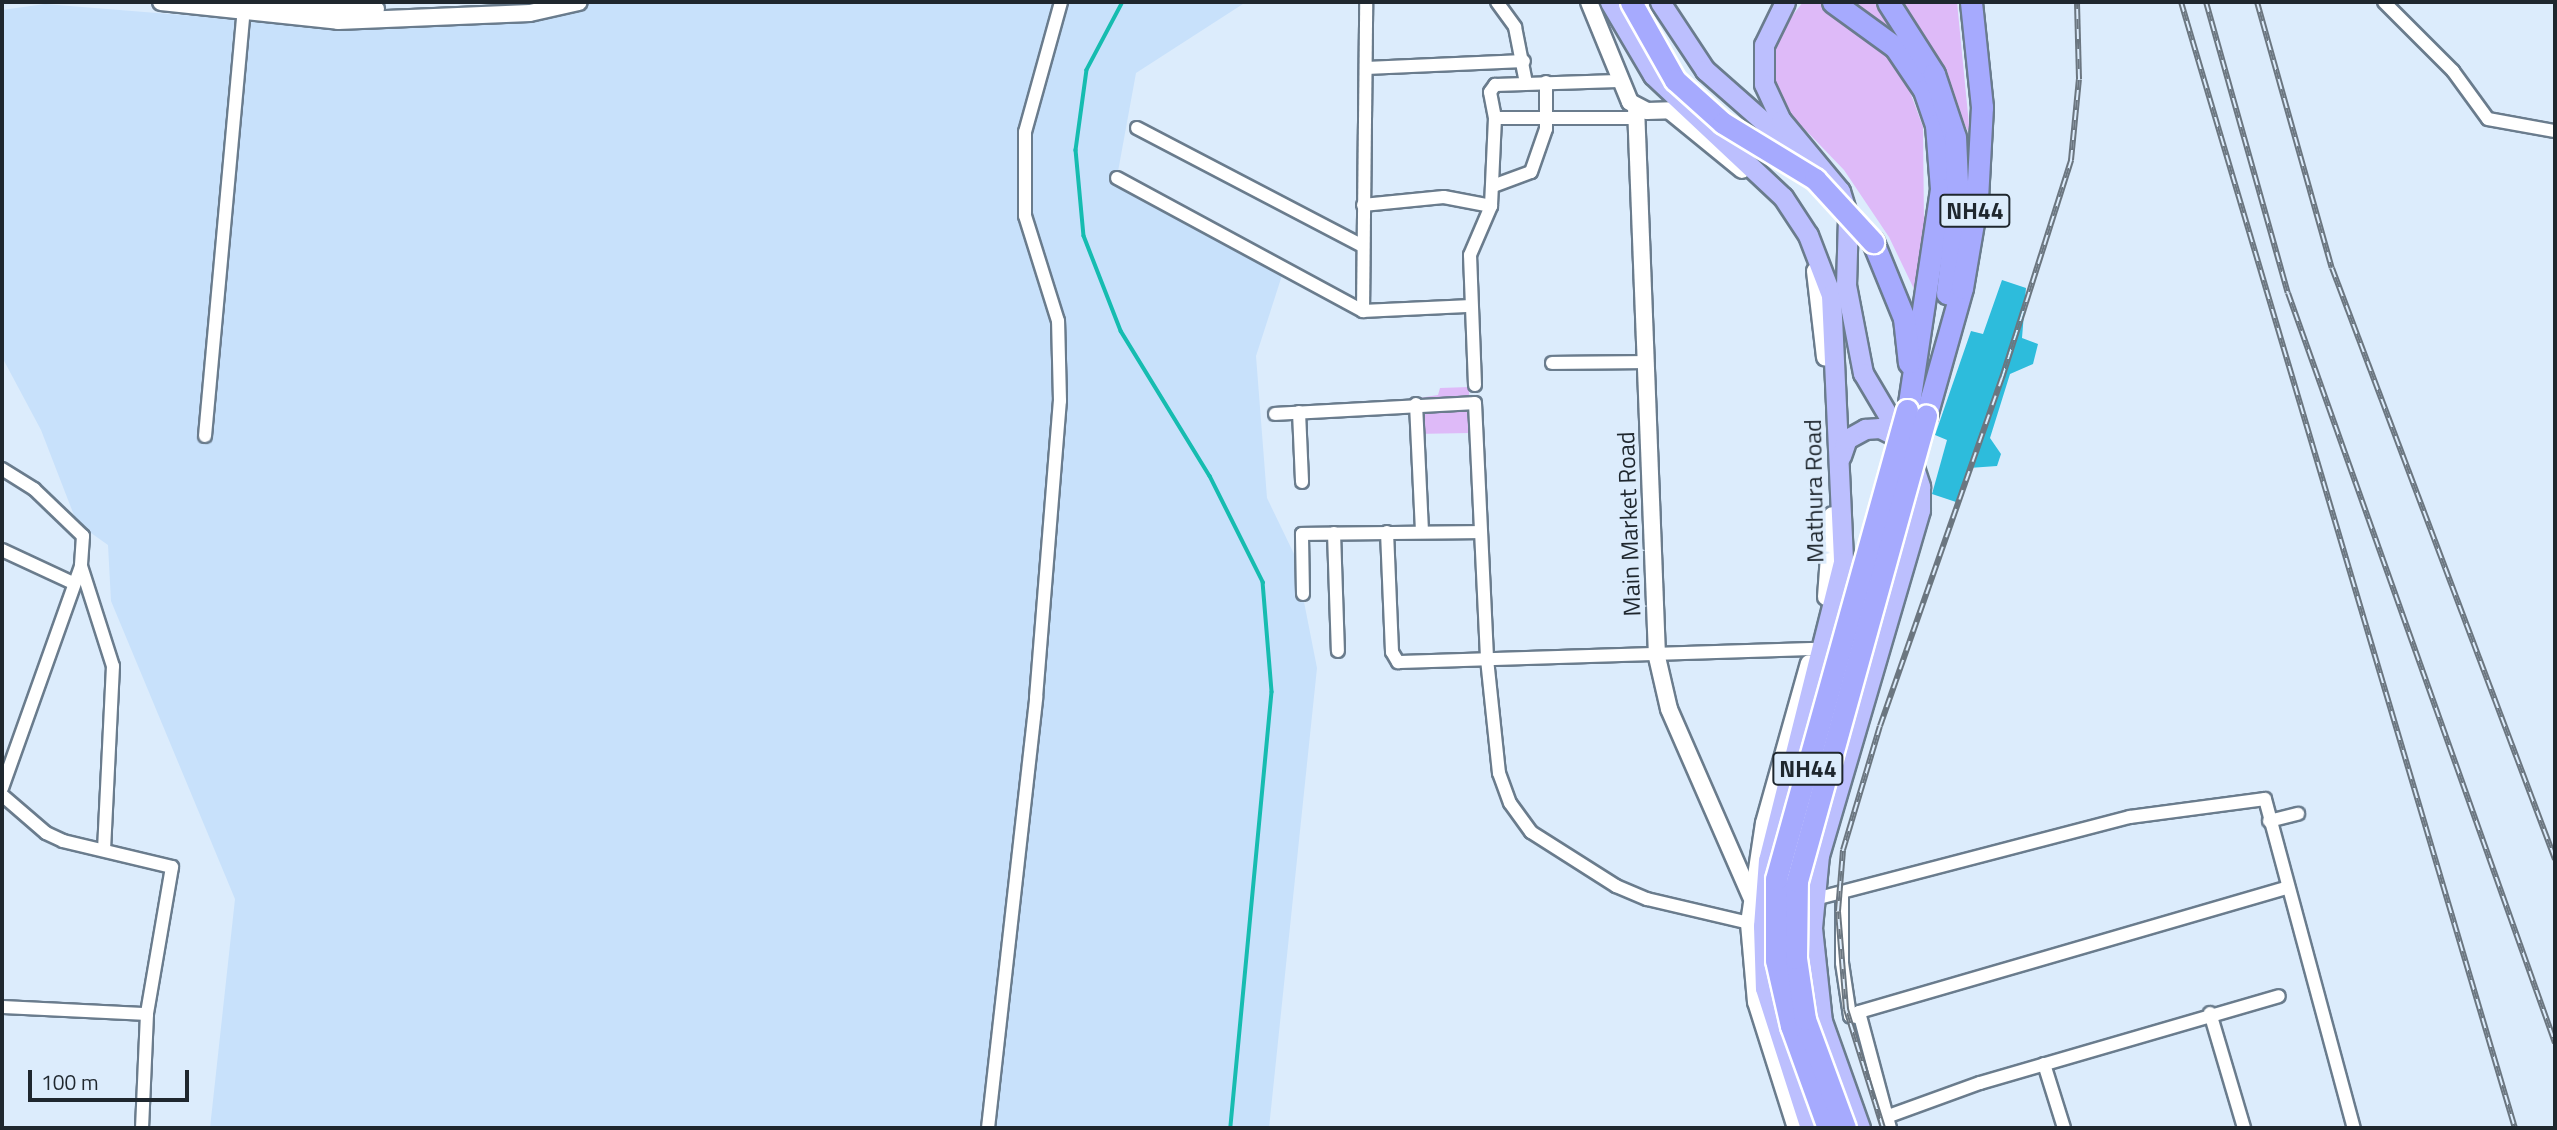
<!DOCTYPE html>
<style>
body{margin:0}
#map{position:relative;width:2557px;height:1130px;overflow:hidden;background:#dcecfc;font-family:"Titillium Web",sans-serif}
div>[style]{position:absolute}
.built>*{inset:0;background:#c8e1fb}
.green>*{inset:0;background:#debaf8}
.stream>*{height:3.5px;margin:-1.75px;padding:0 1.75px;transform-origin:1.75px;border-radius:1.75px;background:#16bcb0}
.building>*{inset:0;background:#2dbcdc}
.roads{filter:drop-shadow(2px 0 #6a7c8d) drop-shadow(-2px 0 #6a7c8d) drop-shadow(0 2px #6a7c8d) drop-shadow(0 -2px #6a7c8d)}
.minor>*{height:12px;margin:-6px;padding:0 6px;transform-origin:6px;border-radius:6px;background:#fff}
.tertiary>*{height:16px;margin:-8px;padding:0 8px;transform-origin:8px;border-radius:8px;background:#fff}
.primary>*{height:19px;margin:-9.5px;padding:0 9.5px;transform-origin:9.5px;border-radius:9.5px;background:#bcbffe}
.trunk>*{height:21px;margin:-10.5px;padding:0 10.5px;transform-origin:10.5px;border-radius:10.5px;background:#a6aafe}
.rail>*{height:6px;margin-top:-3px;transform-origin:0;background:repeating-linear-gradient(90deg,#dcecfc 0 10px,#6b7680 0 20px);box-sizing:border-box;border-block:2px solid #6b7680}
.bridges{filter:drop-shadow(2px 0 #fff) drop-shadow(-2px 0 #fff) drop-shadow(0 2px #fff) drop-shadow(0 -2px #fff)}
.trunk-bridge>*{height:21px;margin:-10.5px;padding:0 10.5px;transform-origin:10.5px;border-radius:10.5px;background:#a6aafe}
span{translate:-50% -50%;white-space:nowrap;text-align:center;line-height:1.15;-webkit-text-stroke:6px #dcecfc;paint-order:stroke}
.shield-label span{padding:2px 5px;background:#dcecfc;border:2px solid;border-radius:5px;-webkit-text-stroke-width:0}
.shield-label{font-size:23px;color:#1f272e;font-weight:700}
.street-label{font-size:24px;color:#1f272e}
.frame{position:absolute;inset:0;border:4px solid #1f272e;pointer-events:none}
.scale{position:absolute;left:28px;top:1070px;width:161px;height:32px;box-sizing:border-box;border:4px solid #1f272e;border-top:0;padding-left:9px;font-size:21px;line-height:24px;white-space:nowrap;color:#1f272e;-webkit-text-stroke:5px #dcecfc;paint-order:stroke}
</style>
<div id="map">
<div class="built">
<div style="clip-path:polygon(587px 2px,1246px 2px,1136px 73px,1117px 177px,1286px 263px,1256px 356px,1267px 498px,1295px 556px,1317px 668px,1269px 1128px,210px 1128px,235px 899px,111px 601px,108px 545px,77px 523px,41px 430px,2px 357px,2px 10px,45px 4px,269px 22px,536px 14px)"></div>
</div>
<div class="green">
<div style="clip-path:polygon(1803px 2px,1883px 2px,1889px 23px,1874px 37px,1905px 78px,1923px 127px,1924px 224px,1914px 289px,1889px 237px,1844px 170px,1794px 118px,1777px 90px,1771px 62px,1774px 39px)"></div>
<div style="clip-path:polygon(1896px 2px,1957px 2px,1970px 135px,1941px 77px)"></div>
<div style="clip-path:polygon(1469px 387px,1470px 433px,1414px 434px,1413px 399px,1438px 395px,1440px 388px)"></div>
</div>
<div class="stream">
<div style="left:1123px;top:2px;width:77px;rotate:117.9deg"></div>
<div style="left:1087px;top:70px;width:81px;rotate:97.8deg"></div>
<div style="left:1076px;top:150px;width:86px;rotate:84.7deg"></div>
<div style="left:1084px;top:236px;width:102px;rotate:68.7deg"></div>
<div style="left:1121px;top:331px;width:170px;rotate:58.5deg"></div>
<div style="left:1210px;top:476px;width:119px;rotate:63.4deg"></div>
<div style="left:1263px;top:582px;width:110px;rotate:85.3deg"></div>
<div style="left:1272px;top:692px;width:438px;rotate:95.4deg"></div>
</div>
<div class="building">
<div style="clip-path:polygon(2002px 280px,2026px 288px,2022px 338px,2038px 344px,2033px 364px,2010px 374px,1990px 438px,2001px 454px,1997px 466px,1969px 468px,1956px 502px,1932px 494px,1947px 440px,1935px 435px,1971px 331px,1983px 334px)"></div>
</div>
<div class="roads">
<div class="minor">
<div style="left:1497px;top:2px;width:31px;rotate:54deg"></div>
<div style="left:1515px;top:27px;width:57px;rotate:78.9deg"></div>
<div style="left:2384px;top:2px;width:98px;rotate:45deg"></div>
<div style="left:2453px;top:71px;width:59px;rotate:53.9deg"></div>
<div style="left:2488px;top:119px;width:68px;rotate:10.2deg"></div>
<div style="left:1366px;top:68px;width:158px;rotate:-2.5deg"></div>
<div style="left:1495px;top:118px;width:26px;rotate:-101deg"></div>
<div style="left:1490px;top:92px;width:9px;rotate:-54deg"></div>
<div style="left:1495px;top:85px;width:123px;rotate:-1.9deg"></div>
<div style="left:1137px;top:128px;width:255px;rotate:27.6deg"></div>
<div style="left:1117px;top:178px;width:280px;rotate:28.4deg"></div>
<div style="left:1363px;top:311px;width:108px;rotate:-2.7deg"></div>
<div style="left:1493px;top:186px;width:40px;rotate:-20.2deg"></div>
<div style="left:1531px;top:172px;width:46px;rotate:-70.8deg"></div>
<div style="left:1546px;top:129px;width:47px;rotate:-90deg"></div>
<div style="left:1363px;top:205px;width:81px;rotate:-5.6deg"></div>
<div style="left:1444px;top:197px;width:48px;rotate:10.8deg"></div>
<div style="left:1363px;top:311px;width:307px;rotate:-89.4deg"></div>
<div style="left:1552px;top:363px;width:93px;rotate:-0.6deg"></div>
<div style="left:1475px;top:385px;width:130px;rotate:-92.2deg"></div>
<div style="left:1470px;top:255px;width:53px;rotate:-66.8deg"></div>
<div style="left:1491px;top:206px;width:88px;rotate:-87.4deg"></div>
<div style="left:1495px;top:118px;width:141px"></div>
<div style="left:1416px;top:404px;width:128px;rotate:87.3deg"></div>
<div style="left:1299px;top:412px;width:70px;rotate:87.5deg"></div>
<div style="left:1275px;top:414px;width:200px;rotate:-3.1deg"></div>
<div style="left:1475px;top:403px;width:256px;rotate:87.3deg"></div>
<div style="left:1487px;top:659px;width:115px;rotate:84deg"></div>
<div style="left:1499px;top:773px;width:32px;rotate:70deg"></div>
<div style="left:1510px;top:803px;width:36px;rotate:54deg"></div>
<div style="left:1531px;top:832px;width:101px;rotate:32.4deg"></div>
<div style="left:1616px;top:886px;width:34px;rotate:23deg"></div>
<div style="left:1647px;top:899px;width:105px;rotate:13.2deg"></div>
<div style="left:205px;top:436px;width:433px;rotate:-84.8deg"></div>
<div style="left:2px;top:469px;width:38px;rotate:32deg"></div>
<div style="left:34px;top:489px;width:68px;rotate:43.8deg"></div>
<div style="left:83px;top:536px;width:30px;rotate:94deg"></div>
<div style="left:1387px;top:532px;width:120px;rotate:87.6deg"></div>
<div style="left:1392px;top:652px;width:12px;rotate:59deg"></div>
<div style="left:1398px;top:662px;width:415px;rotate:-1.8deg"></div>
<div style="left:1334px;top:533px;width:118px;rotate:88.1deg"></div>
<div style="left:2px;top:550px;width:78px;rotate:24.9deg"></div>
<div style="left:1303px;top:594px;width:60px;rotate:-91deg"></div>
<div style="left:1302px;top:534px;width:179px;rotate:-0.6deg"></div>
<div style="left:2px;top:788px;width:236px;rotate:-70.4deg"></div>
<div style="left:81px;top:566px;width:105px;rotate:72.3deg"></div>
<div style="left:113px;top:666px;width:182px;rotate:92.8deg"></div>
<div style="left:2px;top:795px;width:58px;rotate:40.8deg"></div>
<div style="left:46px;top:833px;width:19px;rotate:25deg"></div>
<div style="left:63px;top:841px;width:112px;rotate:13.4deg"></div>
<div style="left:172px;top:867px;width:149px;rotate:99.7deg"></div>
<div style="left:147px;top:1014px;width:114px;rotate:92.5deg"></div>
<div style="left:2269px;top:821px;width:30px;rotate:-14deg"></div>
<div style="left:1842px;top:893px;width:70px;rotate:90deg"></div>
<div style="left:1842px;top:963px;width:54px;rotate:81.4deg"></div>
<div style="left:1850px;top:1016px;width:6px;rotate:9deg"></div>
<div style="left:1815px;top:899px;width:325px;rotate:-14.6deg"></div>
<div style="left:2130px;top:817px;width:136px;rotate:-7.6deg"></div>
<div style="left:2265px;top:799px;width:341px;rotate:74.9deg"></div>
<div style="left:2px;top:1007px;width:145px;rotate:2.8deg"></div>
<div style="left:2210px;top:1013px;width:120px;rotate:73.5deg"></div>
<div style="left:2044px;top:1064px;width:67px;rotate:72.6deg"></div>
<div style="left:1886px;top:1117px;width:100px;rotate:-19.9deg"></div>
<div style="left:1980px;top:1083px;width:311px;rotate:-16.2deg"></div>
<div style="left:988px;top:1128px;width:433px;rotate:-83.6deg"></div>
<div style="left:1036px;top:698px;width:298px;rotate:-85.4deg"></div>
<div style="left:1060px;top:401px;width:80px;rotate:-91.4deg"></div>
<div style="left:1058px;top:321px;width:110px;rotate:-107.4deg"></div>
<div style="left:1025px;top:216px;width:84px;rotate:-90deg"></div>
<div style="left:1025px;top:132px;width:135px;rotate:-74.5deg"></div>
<div style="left:1890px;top:1128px;width:120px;rotate:-105deg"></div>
<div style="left:1859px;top:1012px;width:444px;rotate:-16.2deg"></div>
</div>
<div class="tertiary">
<div style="left:161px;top:2px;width:178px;rotate:6.1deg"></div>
<div style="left:338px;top:21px;width:192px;rotate:-2.4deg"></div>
<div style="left:530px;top:13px;width:50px;rotate:-12.7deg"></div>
<div style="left:250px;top:2px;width:65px;rotate:8deg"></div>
<div style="left:314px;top:11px;width:62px;rotate:-1.8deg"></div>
<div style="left:1589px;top:2px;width:108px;rotate:67.7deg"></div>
<div style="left:1630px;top:102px;width:19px;rotate:28deg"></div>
<div style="left:1647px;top:111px;width:32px;rotate:-2deg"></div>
<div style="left:1636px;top:107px;width:550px;rotate:87.81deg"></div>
<div style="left:1657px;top:657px;width:53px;rotate:77deg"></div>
<div style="left:1669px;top:709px;width:205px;rotate:66.4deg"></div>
<div style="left:1670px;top:111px;width:93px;rotate:39.3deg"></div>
<div style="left:1815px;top:271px;width:87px;rotate:83.4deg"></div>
<div style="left:1826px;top:597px;width:82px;rotate:-85.8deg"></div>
<div style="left:1796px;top:1128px;width:132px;rotate:-107.6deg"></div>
<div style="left:1756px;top:1002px;width:79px;rotate:-95.1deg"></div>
<div style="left:1749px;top:923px;width:101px;rotate:-81.5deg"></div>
<div style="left:1764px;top:823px;width:166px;rotate:-74.3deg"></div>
</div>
<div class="primary">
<div style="left:1610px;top:2px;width:85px;rotate:59.5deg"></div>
<div style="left:1653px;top:75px;width:178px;rotate:43.2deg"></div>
<div style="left:1783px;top:197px;width:45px;rotate:56.7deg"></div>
<div style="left:1808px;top:235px;width:64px;rotate:69deg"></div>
<div style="left:1831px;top:295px;width:267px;rotate:87.4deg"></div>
<div style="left:1843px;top:562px;width:307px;rotate:104.1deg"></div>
<div style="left:1768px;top:860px;width:66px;rotate:94.3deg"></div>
<div style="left:1763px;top:926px;width:62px;rotate:88.2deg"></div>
<div style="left:1765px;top:988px;width:147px;rotate:72.2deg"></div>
<div style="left:1660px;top:2px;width:82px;rotate:56.5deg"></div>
<div style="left:1705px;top:70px;width:113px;rotate:41.4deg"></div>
<div style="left:1785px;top:2px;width:48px;rotate:116deg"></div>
<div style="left:1764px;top:45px;width:39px;rotate:90deg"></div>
<div style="left:1764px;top:84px;width:40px;rotate:65deg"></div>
<div style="left:1781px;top:120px;width:92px;rotate:50.3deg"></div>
<div style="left:1840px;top:191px;width:28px;rotate:73deg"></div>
<div style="left:1848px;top:218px;width:67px;rotate:91.7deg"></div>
<div style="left:1846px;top:285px;width:90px;rotate:79.1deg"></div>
<div style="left:1863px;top:373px;width:88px;rotate:59.4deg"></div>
<div style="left:1908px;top:449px;width:40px;rotate:72deg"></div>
<div style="left:1920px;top:487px;width:23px;rotate:90deg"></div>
<div style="left:1920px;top:510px;width:359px;rotate:106.3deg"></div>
<div style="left:1819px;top:855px;width:73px;rotate:95.5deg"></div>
<div style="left:1812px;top:928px;width:94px;rotate:83.9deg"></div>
<div style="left:1822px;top:1021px;width:114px;rotate:70.4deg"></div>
<div style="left:1841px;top:456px;width:18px;rotate:-71deg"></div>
<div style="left:1847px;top:439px;width:21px;rotate:-29deg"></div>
<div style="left:1865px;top:429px;width:15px;rotate:-4deg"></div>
<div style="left:1880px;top:428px;width:20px;rotate:27deg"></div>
</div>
<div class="trunk">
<div style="left:1833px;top:2px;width:77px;rotate:36deg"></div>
<div style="left:1895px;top:47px;width:52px;rotate:56deg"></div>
<div style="left:1924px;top:90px;width:37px;rotate:71deg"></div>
<div style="left:1936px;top:125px;width:64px;rotate:85.5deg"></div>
<div style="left:1941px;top:189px;width:215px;rotate:98.5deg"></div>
<div style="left:1888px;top:2px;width:85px;rotate:57.4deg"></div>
<div style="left:1934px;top:74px;width:66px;rotate:71.6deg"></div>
<div style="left:1955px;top:137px;width:65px;rotate:87.4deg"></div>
<div style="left:1958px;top:202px;width:92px;rotate:96.9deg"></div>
<div style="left:1873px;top:242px;width:82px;rotate:67.8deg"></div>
<div style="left:1904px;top:318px;width:45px;rotate:83.7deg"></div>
<div style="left:1926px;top:416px;width:133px;rotate:-74.3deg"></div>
<div style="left:1962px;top:288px;width:90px;rotate:-80.4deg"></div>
<div style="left:1977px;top:199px;width:92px;rotate:-86.9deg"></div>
<div style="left:1982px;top:107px;width:106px;rotate:-96deg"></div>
</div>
</div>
<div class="rail">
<div style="left:2181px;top:2px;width:1174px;rotate:73.48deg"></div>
<div style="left:2206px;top:2px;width:302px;rotate:74.3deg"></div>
<div style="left:2288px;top:293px;width:796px;rotate:70.4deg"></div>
<div style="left:2257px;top:2px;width:276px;rotate:74.3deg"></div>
<div style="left:2332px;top:268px;width:632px;rotate:69.33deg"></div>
<div style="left:1883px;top:1128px;width:125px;rotate:-107.3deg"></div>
<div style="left:1846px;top:1009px;width:98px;rotate:-94.7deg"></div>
<div style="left:1838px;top:911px;width:61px;rotate:-85.3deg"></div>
<div style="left:1843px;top:850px;width:129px;rotate:-73.4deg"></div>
<div style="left:1880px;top:726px;width:369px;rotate:-70.7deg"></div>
<div style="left:2002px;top:378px;width:229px;rotate:-72.4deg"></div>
<div style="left:2071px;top:160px;width:81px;rotate:-84.4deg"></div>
<div style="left:2079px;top:79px;width:77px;rotate:-91.5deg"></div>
</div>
<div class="bridges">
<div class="trunk-bridge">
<div style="left:1631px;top:2px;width:90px;rotate:60.6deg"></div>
<div style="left:1675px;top:80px;width:64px;rotate:41.9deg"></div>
<div style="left:1723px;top:123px;width:108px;rotate:31.3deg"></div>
<div style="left:1815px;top:179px;width:86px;rotate:47.4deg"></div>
<div style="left:1828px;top:1128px;width:109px;rotate:-109.9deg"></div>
<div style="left:1791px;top:1026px;width:68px;rotate:-102.8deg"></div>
<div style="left:1776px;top:960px;width:81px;rotate:-90deg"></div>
<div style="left:1776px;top:879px;width:487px;rotate:-74.4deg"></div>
<div style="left:1845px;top:1128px;width:116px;rotate:-110.2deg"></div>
<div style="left:1805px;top:1019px;width:62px;rotate:-98.4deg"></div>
<div style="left:1796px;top:958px;width:77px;rotate:-89.3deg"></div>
<div style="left:1797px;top:881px;width:483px;rotate:-74.5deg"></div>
</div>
</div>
<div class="shield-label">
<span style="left:1975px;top:211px">NH44</span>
<span style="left:1808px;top:769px">NH44</span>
</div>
<div class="street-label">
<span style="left:1814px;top:491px;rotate:-91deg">Mathura Road</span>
<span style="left:1629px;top:524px;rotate:-92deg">Main Market Road</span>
</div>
<div class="frame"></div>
<div class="scale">100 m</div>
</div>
